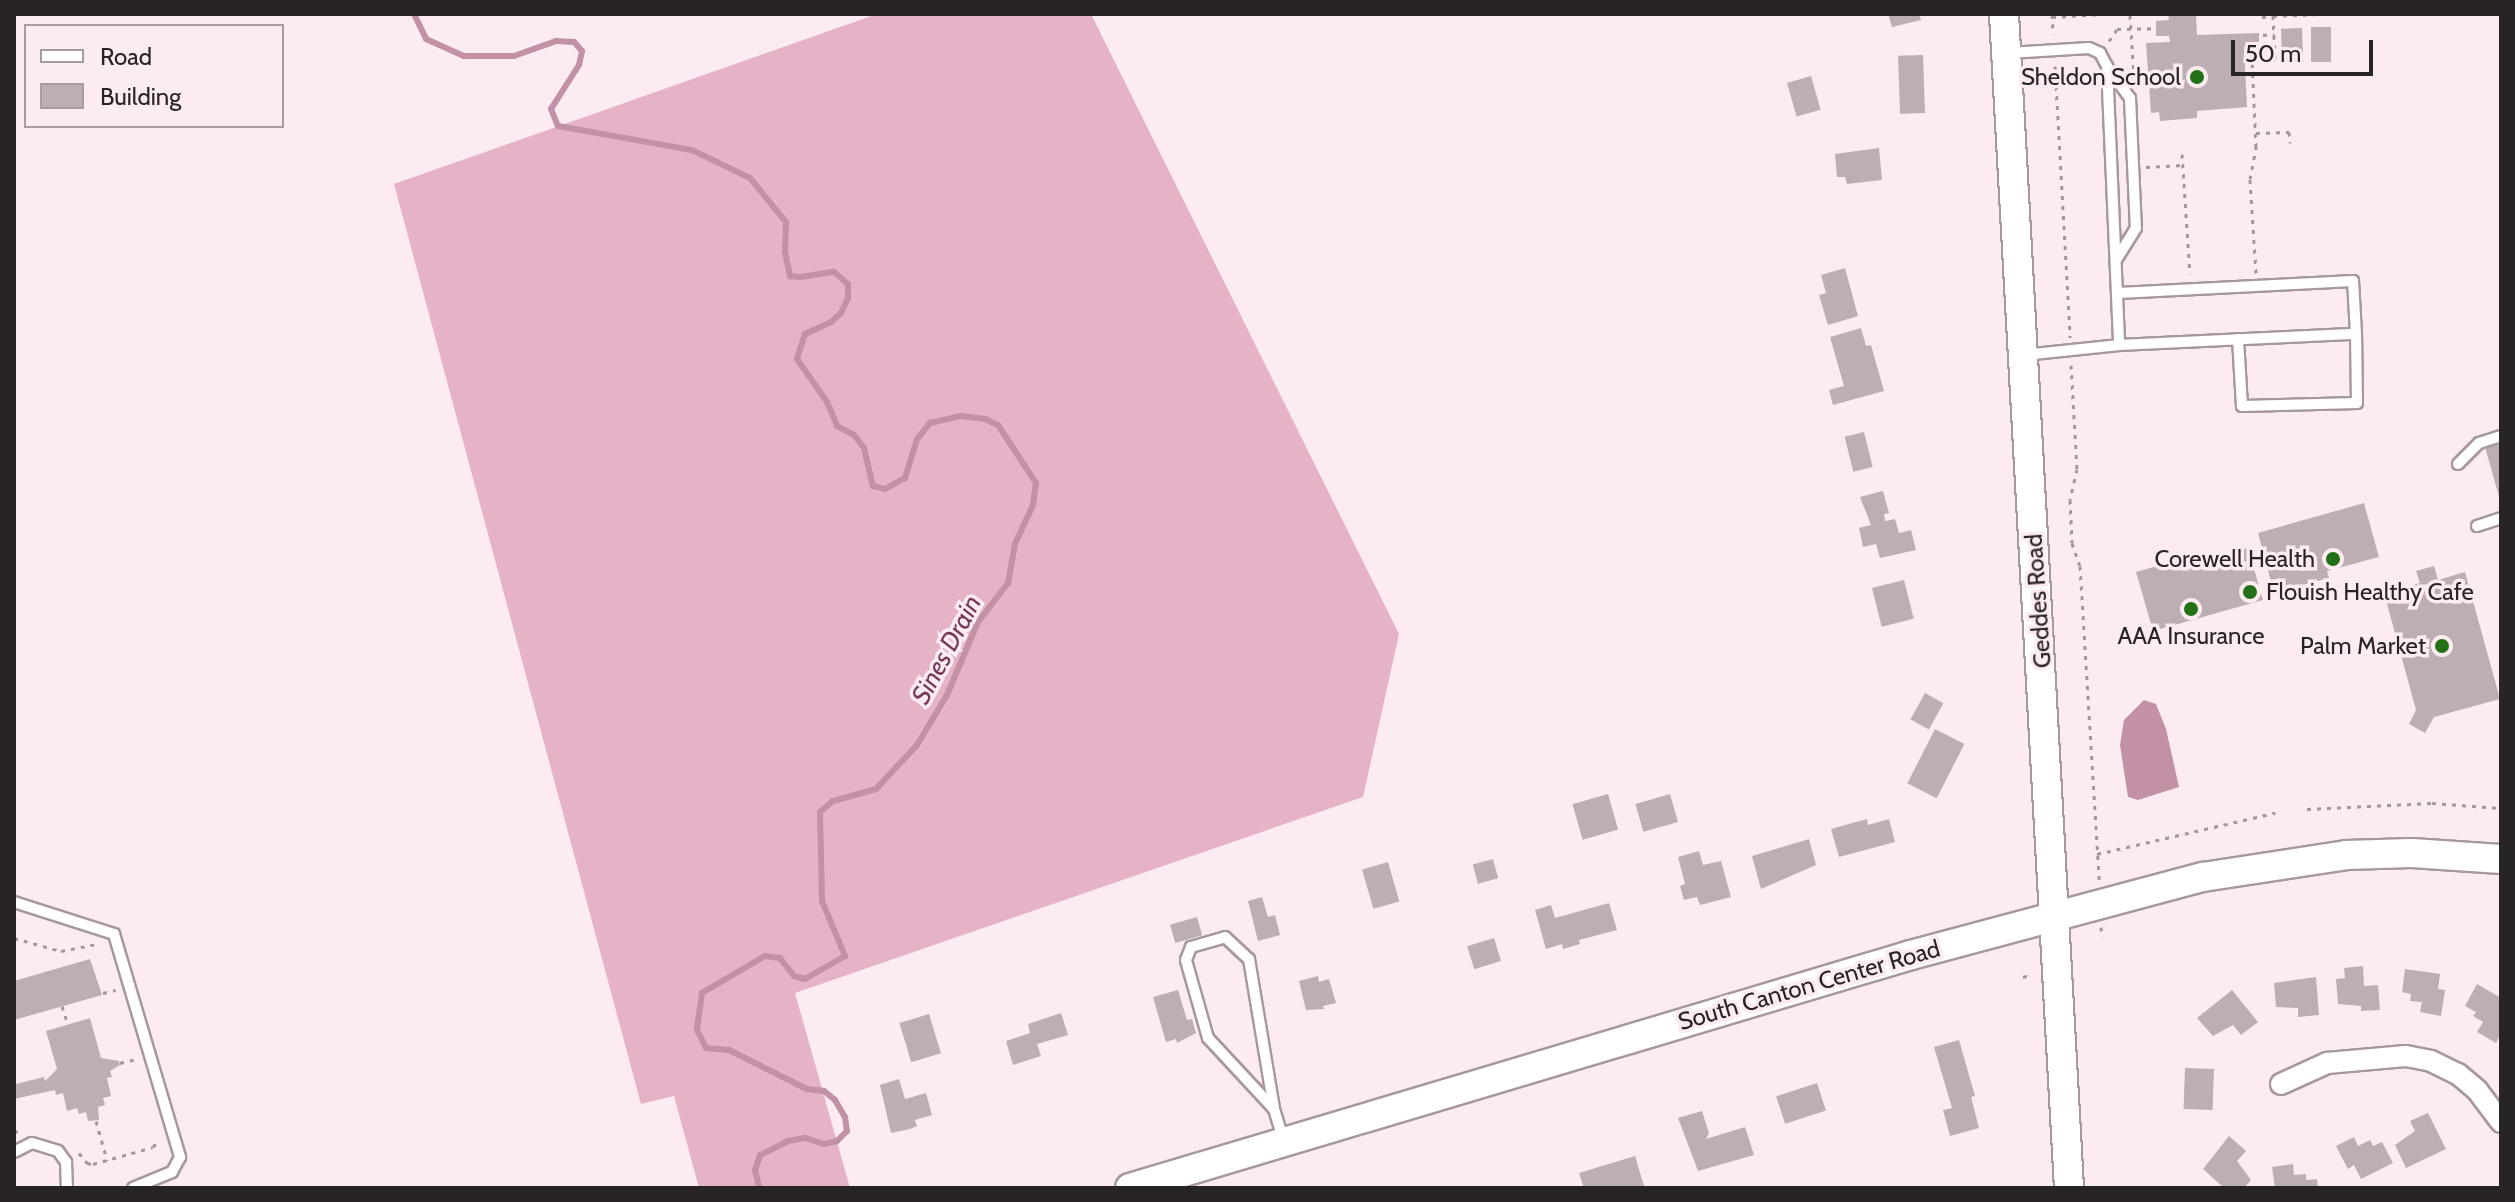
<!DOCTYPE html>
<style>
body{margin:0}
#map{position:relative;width:2515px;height:1202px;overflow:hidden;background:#fcecf2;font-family:Cabin,sans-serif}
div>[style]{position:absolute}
.forest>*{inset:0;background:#e5b2c8}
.water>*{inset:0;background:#c291a6}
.stream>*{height:6px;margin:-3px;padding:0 3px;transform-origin:3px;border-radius:3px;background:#c291a6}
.building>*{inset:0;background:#bcaeb3;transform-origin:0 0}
.path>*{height:3px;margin-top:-1.5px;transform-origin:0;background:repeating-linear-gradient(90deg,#a3979c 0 4px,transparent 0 10px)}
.roads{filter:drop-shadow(2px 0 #a7989e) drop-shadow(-2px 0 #a7989e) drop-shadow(0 2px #a7989e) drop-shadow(0 -2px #a7989e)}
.lane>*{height:10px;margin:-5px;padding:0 5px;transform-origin:5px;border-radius:5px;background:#fff}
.street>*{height:20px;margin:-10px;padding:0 10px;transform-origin:10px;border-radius:10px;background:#fff}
.secondary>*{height:28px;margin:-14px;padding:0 14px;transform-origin:14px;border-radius:14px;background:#fff}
.dots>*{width:22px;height:22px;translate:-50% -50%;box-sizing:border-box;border:4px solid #fcecf2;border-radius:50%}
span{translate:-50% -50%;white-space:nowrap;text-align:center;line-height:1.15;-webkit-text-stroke:7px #fcecf2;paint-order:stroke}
.poi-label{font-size:24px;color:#282325}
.right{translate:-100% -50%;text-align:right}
.left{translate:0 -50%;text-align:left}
.street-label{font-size:24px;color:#282325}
.water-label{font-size:26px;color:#773957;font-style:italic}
.frame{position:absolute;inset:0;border:16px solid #282325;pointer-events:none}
.legend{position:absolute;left:24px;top:24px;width:260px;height:104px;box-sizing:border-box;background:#fcecf2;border:2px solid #a79ca0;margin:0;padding:10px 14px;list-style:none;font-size:24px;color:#282325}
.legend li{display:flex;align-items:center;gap:16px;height:40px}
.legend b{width:40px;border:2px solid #a79ca0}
.scale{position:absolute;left:2231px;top:40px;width:142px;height:36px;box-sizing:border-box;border:4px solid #282325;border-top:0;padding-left:10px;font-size:24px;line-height:28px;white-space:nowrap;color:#282325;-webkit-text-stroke:6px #fcecf2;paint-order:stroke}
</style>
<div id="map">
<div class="forest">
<div style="clip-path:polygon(877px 14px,1091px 14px,1399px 634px,1363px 797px,795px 993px,850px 1188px,699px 1188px,674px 1096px,641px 1104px,394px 184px)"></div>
</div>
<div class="water">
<div style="clip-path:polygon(2144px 700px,2156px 704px,2166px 729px,2179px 787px,2138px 800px,2128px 797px,2120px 745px,2124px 720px)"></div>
</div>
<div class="stream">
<div style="left:414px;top:14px;width:28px;rotate:64deg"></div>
<div style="left:426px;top:39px;width:42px;rotate:24.1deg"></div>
<div style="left:464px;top:56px;width:50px"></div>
<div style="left:514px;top:56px;width:45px;rotate:-19.7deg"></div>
<div style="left:556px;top:41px;width:18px;rotate:3deg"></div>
<div style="left:574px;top:42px;width:12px;rotate:48deg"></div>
<div style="left:582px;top:51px;width:14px;rotate:102deg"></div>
<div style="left:579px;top:65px;width:52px;rotate:122.5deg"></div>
<div style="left:551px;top:109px;width:18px;rotate:68deg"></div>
<div style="left:558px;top:126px;width:136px;rotate:10.2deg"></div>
<div style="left:692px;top:150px;width:64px;rotate:25.8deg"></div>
<div style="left:750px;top:178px;width:57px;rotate:50.7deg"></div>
<div style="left:786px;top:222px;width:30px;rotate:92deg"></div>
<div style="left:785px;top:252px;width:25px;rotate:78deg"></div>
<div style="left:790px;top:276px;width:11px;rotate:5deg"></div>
<div style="left:801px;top:277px;width:33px;rotate:-9deg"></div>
<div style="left:834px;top:272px;width:18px;rotate:41deg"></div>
<div style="left:848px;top:284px;width:14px;rotate:90deg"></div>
<div style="left:848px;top:298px;width:17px;rotate:115deg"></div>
<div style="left:841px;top:313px;width:13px;rotate:138deg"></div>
<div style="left:831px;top:322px;width:29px;rotate:155deg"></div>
<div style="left:805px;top:334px;width:26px;rotate:108deg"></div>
<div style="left:797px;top:359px;width:52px;rotate:55.1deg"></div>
<div style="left:827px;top:402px;width:26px;rotate:67deg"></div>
<div style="left:837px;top:426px;width:19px;rotate:28deg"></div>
<div style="left:854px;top:435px;width:16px;rotate:52deg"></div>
<div style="left:864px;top:448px;width:39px;rotate:77deg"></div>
<div style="left:873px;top:486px;width:12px;rotate:14deg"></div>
<div style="left:885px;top:489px;width:23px;rotate:-29deg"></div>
<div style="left:905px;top:478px;width:41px;rotate:-72.9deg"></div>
<div style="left:917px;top:439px;width:21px;rotate:-51deg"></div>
<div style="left:930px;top:423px;width:32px;rotate:-13deg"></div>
<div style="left:961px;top:416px;width:24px;rotate:7deg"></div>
<div style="left:985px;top:419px;width:14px;rotate:25deg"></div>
<div style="left:998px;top:425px;width:69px;rotate:56.8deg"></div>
<div style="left:1036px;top:483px;width:22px;rotate:98deg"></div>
<div style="left:1033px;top:505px;width:43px;rotate:114.8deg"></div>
<div style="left:1015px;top:544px;width:40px;rotate:100deg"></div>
<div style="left:1008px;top:583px;width:49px;rotate:127.6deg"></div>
<div style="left:978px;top:622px;width:79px;rotate:113deg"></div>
<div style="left:947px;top:695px;width:58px;rotate:121deg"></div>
<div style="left:917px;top:745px;width:60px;rotate:133deg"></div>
<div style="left:876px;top:789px;width:45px;rotate:164.4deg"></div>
<div style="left:833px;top:801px;width:17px;rotate:140deg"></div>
<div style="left:820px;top:812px;width:89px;rotate:88.7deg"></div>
<div style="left:822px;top:901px;width:60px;rotate:67.3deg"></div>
<div style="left:845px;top:956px;width:46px;rotate:150.1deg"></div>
<div style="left:805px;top:979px;width:11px;rotate:-165deg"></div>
<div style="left:794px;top:976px;width:23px;rotate:-128deg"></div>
<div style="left:780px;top:958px;width:15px;rotate:-172deg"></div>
<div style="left:765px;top:956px;width:73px;rotate:149.6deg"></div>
<div style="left:702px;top:993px;width:37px;rotate:98deg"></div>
<div style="left:697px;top:1030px;width:20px;rotate:63deg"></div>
<div style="left:706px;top:1048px;width:23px;rotate:5deg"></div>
<div style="left:729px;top:1050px;width:87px;rotate:26.6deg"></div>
<div style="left:807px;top:1089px;width:17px;rotate:7deg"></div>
<div style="left:824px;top:1091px;width:14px;rotate:39deg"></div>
<div style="left:835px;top:1100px;width:20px;rotate:60deg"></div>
<div style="left:845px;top:1117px;width:14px;rotate:82deg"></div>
<div style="left:847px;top:1131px;width:14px;rotate:135deg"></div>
<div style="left:837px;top:1141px;width:13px;rotate:167deg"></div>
<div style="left:824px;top:1144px;width:20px;rotate:-162deg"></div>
<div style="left:805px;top:1138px;width:17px;rotate:170deg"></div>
<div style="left:788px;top:1141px;width:31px;rotate:153deg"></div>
<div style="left:760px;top:1155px;width:16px;rotate:108deg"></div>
<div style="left:755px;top:1170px;width:18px;rotate:77deg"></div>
</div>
<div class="building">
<div style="clip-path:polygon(1888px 14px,1919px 14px,1921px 20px,1892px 27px)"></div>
<div style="clip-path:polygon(2168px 14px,2196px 14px,2197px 35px,2259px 33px,2259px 46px,2244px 47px,2247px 107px,2197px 111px,2197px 118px,2160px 121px,2159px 112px,2151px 113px,2146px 43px,2170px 42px,2169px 36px,2156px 36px,2156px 21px,2169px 20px)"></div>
<div style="left:2311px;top:27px;width:20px;height:35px"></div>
<div style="left:2302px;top:28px;width:35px;height:21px;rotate:88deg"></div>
<div style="left:1923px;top:55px;width:58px;height:25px;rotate:88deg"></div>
<div style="left:1811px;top:76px;width:35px;height:25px;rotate:74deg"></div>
<div style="clip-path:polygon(1879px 148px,1882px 180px,1847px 184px,1845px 177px,1837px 177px,1835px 154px)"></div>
<div style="clip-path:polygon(1845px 268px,1858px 316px,1828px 325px,1819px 295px,1826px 293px,1821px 275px)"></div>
<div style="clip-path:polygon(1861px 328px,1866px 346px,1871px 345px,1884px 391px,1833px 405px,1829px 390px,1844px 386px,1830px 337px)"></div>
<div style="left:1864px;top:432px;width:36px;height:20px;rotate:76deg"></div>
<div style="clip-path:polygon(2501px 442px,2501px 499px,2500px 500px,2485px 447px)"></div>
<div style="clip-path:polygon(1883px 491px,1889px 513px,1884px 514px,1885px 521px,1895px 519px,1899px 533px,1911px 530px,1916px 550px,1880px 558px,1876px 544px,1863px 547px,1859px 528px,1871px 525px,1860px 497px)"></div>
<div style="clip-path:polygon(2364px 503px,2379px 557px,2327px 571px,2329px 578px,2274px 593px,2258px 533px)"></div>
<div style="clip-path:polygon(2248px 548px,2263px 600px,2153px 631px,2136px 572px,2199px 554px,2201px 561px)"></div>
<div style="clip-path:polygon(2434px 566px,2438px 580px,2465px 572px,2500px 699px,2434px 717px,2425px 733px,2409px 724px,2416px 710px,2384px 593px,2420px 583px,2416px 571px)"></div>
<div style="left:1904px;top:580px;width:40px;height:33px;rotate:76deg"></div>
<div style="left:1925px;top:693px;width:21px;height:30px;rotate:29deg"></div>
<div style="left:1935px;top:729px;width:33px;height:61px;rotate:27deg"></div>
<div style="left:1608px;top:794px;width:37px;height:37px;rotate:74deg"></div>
<div style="left:1670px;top:794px;width:29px;height:36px;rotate:74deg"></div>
<div style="clip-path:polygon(1867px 819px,1868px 825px,1889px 819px,1895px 842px,1839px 857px,1831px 829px)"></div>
<div style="clip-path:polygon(1809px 839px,1816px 865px,1761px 889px,1752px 856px)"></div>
<div style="clip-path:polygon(1699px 851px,1703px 865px,1721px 861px,1731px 897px,1700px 905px,1697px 897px,1684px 900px,1680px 886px,1685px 884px,1678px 857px)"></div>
<div style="left:1493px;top:859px;width:20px;height:21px;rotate:75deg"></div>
<div style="left:1388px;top:862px;width:41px;height:27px;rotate:74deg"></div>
<div style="clip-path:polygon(1262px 897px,1268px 917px,1275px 915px,1280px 935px,1258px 941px,1248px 901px)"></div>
<div style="clip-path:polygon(1609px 903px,1617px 930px,1579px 940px,1580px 944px,1563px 949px,1562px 944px,1546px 949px,1535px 910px,1551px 905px,1555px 918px)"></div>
<div style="left:1197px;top:917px;width:19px;height:28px;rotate:74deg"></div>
<div style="left:1494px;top:938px;width:24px;height:28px;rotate:73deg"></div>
<div style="clip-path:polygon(90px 959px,102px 995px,14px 1020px,14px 981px)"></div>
<div style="clip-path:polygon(2363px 966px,2364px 986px,2378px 985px,2380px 1010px,2361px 1011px,2361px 1006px,2338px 1004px,2336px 979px,2345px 978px,2344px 968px)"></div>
<div style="clip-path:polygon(2405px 969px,2440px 974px,2438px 989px,2445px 990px,2441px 1016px,2420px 1012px,2422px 1002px,2410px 1001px,2411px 994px,2402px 992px)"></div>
<div style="clip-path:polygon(1318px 976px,1319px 982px,1329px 979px,1336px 1003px,1323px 1006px,1324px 1009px,1306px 1010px,1299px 981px)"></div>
<div style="clip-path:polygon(2316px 977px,2319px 1015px,2298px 1017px,2298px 1008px,2276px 1007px,2274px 983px)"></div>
<div style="clip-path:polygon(2477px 984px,2501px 998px,2501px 1033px,2496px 1043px,2477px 1032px,2483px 1022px,2473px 1016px,2476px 1012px,2465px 1006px)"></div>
<div style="clip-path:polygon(1178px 990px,1187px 1020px,1192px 1019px,1196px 1033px,1177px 1043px,1176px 1039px,1166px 1042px,1153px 997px)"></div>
<div style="clip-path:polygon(2232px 990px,2258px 1022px,2241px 1035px,2233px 1025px,2213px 1036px,2197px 1018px)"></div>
<div style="clip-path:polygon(1061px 1013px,1068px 1035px,1037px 1044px,1041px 1056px,1013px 1065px,1006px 1041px,1030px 1033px,1028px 1024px)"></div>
<div style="left:929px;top:1014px;width:41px;height:31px;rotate:73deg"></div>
<div style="clip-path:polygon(90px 1018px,101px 1058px,119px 1061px,120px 1065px,110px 1071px,112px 1077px,107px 1078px,111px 1096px,103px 1098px,105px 1105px,98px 1107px,99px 1120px,88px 1121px,86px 1112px,79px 1114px,77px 1108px,67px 1111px,63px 1093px,56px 1095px,55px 1090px,14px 1099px,14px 1079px,16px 1084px,44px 1077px,45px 1081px,57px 1069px,46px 1031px)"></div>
<div style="clip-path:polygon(1959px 1040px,1975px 1096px,1971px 1097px,1979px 1128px,1950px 1136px,1943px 1110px,1952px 1108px,1934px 1047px)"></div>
<div style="left:2185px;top:1068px;width:29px;height:41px;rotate:2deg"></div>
<div style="clip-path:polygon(899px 1079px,905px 1099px,926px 1093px,932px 1115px,915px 1120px,917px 1126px,910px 1129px,891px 1133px,880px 1085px)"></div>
<div style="left:1817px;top:1083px;width:29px;height:43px;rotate:72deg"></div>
<div style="clip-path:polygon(1702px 1111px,1709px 1133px,1706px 1139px,1745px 1127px,1754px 1155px,1698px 1171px,1678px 1118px)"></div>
<div style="clip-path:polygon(2428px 1113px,2446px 1149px,2406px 1168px,2395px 1145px,2415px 1131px,2410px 1121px)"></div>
<div style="clip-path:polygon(2229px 1136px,2246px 1151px,2237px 1161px,2251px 1180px,2244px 1188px,2224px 1188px,2203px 1169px)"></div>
<div style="clip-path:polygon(2354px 1137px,2358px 1146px,2370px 1140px,2373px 1146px,2382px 1142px,2393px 1163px,2361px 1179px,2354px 1165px,2348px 1169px,2336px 1146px)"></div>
<div style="clip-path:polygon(1635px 1156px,1644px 1186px,1584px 1188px,1579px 1173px)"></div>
<div style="clip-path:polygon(2293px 1164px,2294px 1175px,2306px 1174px,2306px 1180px,2317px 1179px,2318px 1188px,2275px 1188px,2272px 1167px)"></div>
</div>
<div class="path">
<div style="left:2052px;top:14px;width:20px;rotate:87deg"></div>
<div style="left:2130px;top:15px;width:63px;rotate:86.4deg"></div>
<div style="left:2052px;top:17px;width:50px;rotate:-3.4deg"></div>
<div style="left:2262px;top:17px;width:11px;rotate:-5deg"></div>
<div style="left:2263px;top:35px;width:11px;rotate:-5deg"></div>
<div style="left:2109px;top:41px;width:14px;rotate:-56deg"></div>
<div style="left:2117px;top:29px;width:39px;rotate:-1deg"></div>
<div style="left:2055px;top:66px;width:272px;rotate:86.8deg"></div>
<div style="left:2256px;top:133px;width:33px;rotate:-2deg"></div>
<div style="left:2289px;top:132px;width:11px;rotate:85deg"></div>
<div style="left:2182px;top:154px;width:120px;rotate:86.2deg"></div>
<div style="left:2146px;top:167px;width:37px;rotate:-3deg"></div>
<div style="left:2256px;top:273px;width:94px;rotate:-93.7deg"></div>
<div style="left:2250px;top:179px;width:33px;rotate:-79deg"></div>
<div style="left:2256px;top:147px;width:87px;rotate:-92.6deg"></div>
<div style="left:2252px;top:60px;width:23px;rotate:-2deg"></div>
<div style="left:2275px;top:59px;width:43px;rotate:-92.7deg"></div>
<div style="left:2273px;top:16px;width:48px;rotate:-2.4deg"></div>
<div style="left:2071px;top:365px;width:104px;rotate:86.7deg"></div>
<div style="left:2077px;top:469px;width:32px;rotate:103deg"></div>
<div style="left:2070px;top:500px;width:43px;rotate:87.3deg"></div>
<div style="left:2072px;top:543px;width:24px;rotate:71deg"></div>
<div style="left:2080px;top:566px;width:314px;rotate:86.5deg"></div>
<div style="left:2307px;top:809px;width:125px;rotate:-2.7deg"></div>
<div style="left:2432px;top:803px;width:69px;rotate:4.1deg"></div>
<div style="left:2097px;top:854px;width:183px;rotate:-13deg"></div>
<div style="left:2101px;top:927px;width:10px;rotate:84deg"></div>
<div style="left:14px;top:938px;width:49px;rotate:15.5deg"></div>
<div style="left:61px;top:951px;width:36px;rotate:-11deg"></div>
<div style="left:2023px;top:977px;width:10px;rotate:-17deg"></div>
<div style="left:103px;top:993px;width:13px;rotate:-13deg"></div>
<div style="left:62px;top:1006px;width:20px;rotate:72deg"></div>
<div style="left:120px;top:1063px;width:16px;rotate:-14deg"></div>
<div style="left:96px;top:1121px;width:41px;rotate:74.2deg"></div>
<div style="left:14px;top:1132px;width:10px;rotate:-11deg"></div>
<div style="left:79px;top:1153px;width:13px;rotate:51deg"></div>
<div style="left:87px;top:1163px;width:6px;rotate:9deg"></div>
<div style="left:93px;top:1164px;width:62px;rotate:-15.8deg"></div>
<div style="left:153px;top:1147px;width:10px;rotate:-53deg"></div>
</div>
<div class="roads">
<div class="lane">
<div style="left:2009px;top:53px;width:80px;rotate:-3.6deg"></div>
<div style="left:2089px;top:48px;width:12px;rotate:24deg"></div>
<div style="left:2100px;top:53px;width:15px;rotate:62deg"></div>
<div style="left:2107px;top:66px;width:279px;rotate:87.5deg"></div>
<div style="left:2108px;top:68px;width:37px;rotate:54deg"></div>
<div style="left:2130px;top:98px;width:130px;rotate:87.4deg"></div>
<div style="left:2136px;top:228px;width:36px;rotate:122deg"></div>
<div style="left:2238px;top:339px;width:67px;rotate:86.6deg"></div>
<div style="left:2242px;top:406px;width:115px;rotate:-1.5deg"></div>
<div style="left:2357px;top:403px;width:69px;rotate:-90.8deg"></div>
<div style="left:2024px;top:355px;width:96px;rotate:-6deg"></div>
<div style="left:2119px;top:345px;width:237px;rotate:-2.7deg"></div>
<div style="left:2356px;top:334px;width:53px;rotate:-93.2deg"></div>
<div style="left:2353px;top:281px;width:235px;rotate:177.1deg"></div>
<div style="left:2458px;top:464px;width:30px;rotate:-45deg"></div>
<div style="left:2479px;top:443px;width:23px;rotate:-18deg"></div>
<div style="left:2477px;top:526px;width:25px;rotate:-18deg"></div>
<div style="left:14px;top:902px;width:105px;rotate:17.7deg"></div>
<div style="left:114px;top:934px;width:233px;rotate:73.5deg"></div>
<div style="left:180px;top:1157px;width:17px;rotate:118deg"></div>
<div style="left:172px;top:1172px;width:42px;rotate:157.7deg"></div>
<div style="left:1274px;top:1109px;width:97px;rotate:-132.9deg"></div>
<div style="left:1208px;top:1038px;width:81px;rotate:-105.8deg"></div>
<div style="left:1186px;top:960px;width:14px;rotate:-69deg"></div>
<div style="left:1191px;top:947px;width:35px;rotate:-16deg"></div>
<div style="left:1225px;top:937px;width:33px;rotate:43deg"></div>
<div style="left:1249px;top:959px;width:152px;rotate:80.5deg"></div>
<div style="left:1274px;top:1109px;width:34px;rotate:73deg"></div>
<div style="left:14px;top:1152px;width:20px;rotate:-27deg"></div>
<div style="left:32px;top:1143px;width:27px;rotate:17deg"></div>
<div style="left:58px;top:1151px;width:14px;rotate:54deg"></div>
<div style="left:66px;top:1162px;width:26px;rotate:88deg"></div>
</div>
<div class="street">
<div style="left:2281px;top:1084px;width:51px;rotate:-24.5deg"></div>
<div style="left:2327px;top:1063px;width:79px;rotate:-5.1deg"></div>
<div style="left:2406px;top:1056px;width:25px;rotate:11deg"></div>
<div style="left:2431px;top:1061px;width:30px;rotate:26deg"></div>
<div style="left:2458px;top:1074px;width:25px;rotate:40deg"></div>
<div style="left:2477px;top:1090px;width:40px;rotate:53deg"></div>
</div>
<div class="secondary">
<div style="left:2004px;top:14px;width:1176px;rotate:86.83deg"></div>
<div style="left:1130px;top:1188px;width:815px;rotate:-16.61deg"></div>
<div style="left:1911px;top:955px;width:302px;rotate:-15deg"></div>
<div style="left:2203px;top:877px;width:145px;rotate:-8.7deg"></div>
<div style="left:2346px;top:855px;width:66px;rotate:-1.7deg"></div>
<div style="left:2412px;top:853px;width:89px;rotate:3.9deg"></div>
</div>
</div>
<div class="dots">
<div style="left:2197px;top:77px;background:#237117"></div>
<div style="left:2333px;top:559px;background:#237117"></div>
<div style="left:2250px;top:592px;background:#237117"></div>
<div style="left:2191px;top:609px;background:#237117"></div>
<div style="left:2442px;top:646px;background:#237117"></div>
</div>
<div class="poi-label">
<span class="right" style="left:2181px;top:77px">Sheldon School</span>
<span class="right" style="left:2315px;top:559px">Corewell Health</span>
<span class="left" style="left:2266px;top:592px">Flouish Healthy Cafe</span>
<span style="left:2191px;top:636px">AAA Insurance</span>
<span class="right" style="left:2426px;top:646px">Palm Market</span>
</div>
<div class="street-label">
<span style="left:2038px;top:601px;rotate:-94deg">Geddes Road</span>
<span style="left:1809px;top:985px;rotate:-16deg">South Canton Center Road</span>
</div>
<div class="water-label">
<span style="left:947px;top:650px;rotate:-62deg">Sines Drain</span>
</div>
<div class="frame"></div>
<ul class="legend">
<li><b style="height:10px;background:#fff"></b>Road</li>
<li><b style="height:22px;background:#bcaeb3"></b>Building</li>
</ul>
<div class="scale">50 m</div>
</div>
